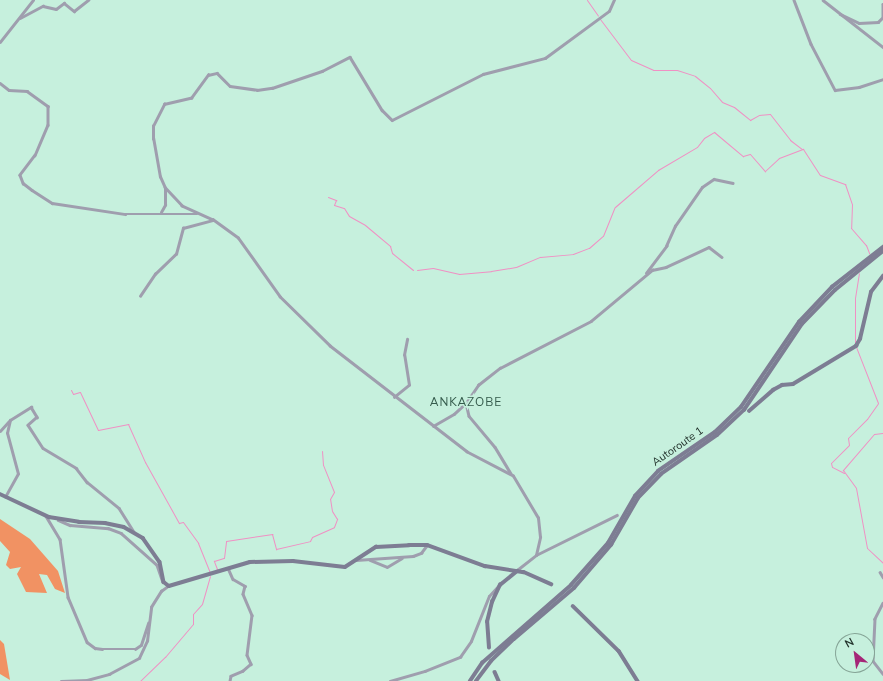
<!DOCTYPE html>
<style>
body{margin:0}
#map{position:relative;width:883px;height:681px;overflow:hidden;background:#c6f0dd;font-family:"Nunito Sans",sans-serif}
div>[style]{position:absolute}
.forest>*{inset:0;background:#f19263}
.stream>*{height:1px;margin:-0.5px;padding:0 0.5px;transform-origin:0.5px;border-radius:0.5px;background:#f090c4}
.street>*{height:2.5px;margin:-1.25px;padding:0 1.25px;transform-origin:1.25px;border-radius:1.25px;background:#9f9eae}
.secondary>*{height:3.5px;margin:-1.75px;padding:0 1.75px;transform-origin:1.75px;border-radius:1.75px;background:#7d7d93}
span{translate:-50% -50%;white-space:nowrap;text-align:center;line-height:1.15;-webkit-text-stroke:3px #c6f0dd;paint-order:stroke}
.street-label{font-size:11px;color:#23332c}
.neighbourhood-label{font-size:12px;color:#355b4c;letter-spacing:1px}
.north{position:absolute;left:835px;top:633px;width:40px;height:40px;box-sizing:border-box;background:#c6f0dd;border:1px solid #85a496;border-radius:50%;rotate:331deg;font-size:11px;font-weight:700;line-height:16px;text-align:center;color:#23332c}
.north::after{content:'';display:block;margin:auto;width:14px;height:18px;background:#a52677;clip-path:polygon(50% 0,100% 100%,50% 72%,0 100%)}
</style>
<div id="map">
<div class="forest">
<div style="clip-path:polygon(0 519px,30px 539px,58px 571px,65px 593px,55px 589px,47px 575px,39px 574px,47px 593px,26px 592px,17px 574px,21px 567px,10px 569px,6px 565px,10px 552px,0 541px)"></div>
<div style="clip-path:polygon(0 640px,4px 644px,10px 680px,0 674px)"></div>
</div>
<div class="stream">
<div style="left:587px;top:0;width:19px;rotate:55deg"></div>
<div style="left:600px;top:19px;width:51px;rotate:52.9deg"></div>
<div style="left:631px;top:60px;width:24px;rotate:24deg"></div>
<div style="left:653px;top:70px;width:24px"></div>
<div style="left:677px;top:70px;width:19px;rotate:18deg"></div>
<div style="left:695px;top:76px;width:19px;rotate:39deg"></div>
<div style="left:710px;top:88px;width:18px;rotate:49deg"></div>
<div style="left:722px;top:102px;width:13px;rotate:23deg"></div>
<div style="left:734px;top:107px;width:21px;rotate:39deg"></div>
<div style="left:750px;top:120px;width:10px;rotate:-29deg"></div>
<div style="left:759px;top:115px;width:11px;rotate:-5deg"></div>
<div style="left:770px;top:114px;width:33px;rotate:52deg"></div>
<div style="left:790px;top:140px;width:15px;rotate:37deg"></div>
<div style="left:328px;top:197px;width:9px;rotate:21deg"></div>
<div style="left:336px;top:200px;width:5px;rotate:112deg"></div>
<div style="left:334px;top:205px;width:10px;rotate:17deg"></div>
<div style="left:344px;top:208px;width:9px;rotate:58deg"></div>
<div style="left:349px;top:216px;width:18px;rotate:29deg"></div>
<div style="left:365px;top:225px;width:33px;rotate:40deg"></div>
<div style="left:390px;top:246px;width:7px;rotate:74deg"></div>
<div style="left:392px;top:253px;width:27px;rotate:39deg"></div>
<div style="left:417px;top:270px;width:16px;rotate:-7deg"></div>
<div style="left:433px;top:268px;width:27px;rotate:13deg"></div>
<div style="left:459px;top:274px;width:32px;rotate:-5deg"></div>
<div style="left:491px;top:271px;width:25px;rotate:-9deg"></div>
<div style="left:516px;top:267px;width:26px;rotate:-23deg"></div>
<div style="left:540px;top:257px;width:33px;rotate:-5deg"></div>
<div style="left:573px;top:254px;width:17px;rotate:-21deg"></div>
<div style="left:589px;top:248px;width:18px;rotate:-41deg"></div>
<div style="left:603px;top:236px;width:31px;rotate:-68deg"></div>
<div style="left:615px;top:207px;width:57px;rotate:-40.7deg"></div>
<div style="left:658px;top:170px;width:45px;rotate:-30.5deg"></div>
<div style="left:697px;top:147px;width:11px;rotate:-52deg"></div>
<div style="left:704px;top:138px;width:12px;rotate:-31deg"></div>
<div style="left:714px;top:132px;width:38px;rotate:40deg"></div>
<div style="left:743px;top:156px;width:7px;rotate:-16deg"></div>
<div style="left:750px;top:154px;width:23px;rotate:49deg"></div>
<div style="left:765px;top:171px;width:19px;rotate:-43deg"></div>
<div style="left:779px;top:158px;width:26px;rotate:-21deg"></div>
<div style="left:803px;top:149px;width:31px;rotate:57deg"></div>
<div style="left:820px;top:175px;width:27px;rotate:20deg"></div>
<div style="left:845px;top:184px;width:21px;rotate:71deg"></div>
<div style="left:852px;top:204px;width:24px;rotate:92deg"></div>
<div style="left:851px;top:228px;width:23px;rotate:49deg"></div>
<div style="left:866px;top:245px;width:9px;rotate:69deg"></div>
<div style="left:855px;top:344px;width:46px;rotate:-90deg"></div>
<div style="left:855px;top:298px;width:25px;rotate:-81deg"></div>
<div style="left:71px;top:390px;width:4px;rotate:63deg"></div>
<div style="left:73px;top:394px;width:7px;rotate:-16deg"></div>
<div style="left:80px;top:392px;width:42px;rotate:64.7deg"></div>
<div style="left:98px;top:430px;width:31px;rotate:-11deg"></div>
<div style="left:128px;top:424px;width:42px;rotate:65.9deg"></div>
<div style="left:145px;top:462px;width:70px;rotate:60.9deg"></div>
<div style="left:179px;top:523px;width:4px;rotate:-14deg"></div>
<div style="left:183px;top:522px;width:26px;rotate:54deg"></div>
<div style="left:198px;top:543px;width:31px;rotate:68deg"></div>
<div style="left:883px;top:433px;width:9px;rotate:174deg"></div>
<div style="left:874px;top:434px;width:48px;rotate:130.7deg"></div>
<div style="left:843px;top:470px;width:22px;rotate:54deg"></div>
<div style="left:856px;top:488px;width:61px;rotate:79.6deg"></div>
<div style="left:867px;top:548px;width:22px;rotate:43deg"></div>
<div style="left:844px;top:473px;width:13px;rotate:-153deg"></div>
<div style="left:832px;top:467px;width:4px;rotate:-104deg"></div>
<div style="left:831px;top:463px;width:25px;rotate:-45deg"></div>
<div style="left:849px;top:445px;width:7px;rotate:-98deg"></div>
<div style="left:848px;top:438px;width:27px;rotate:-45deg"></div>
<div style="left:867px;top:419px;width:19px;rotate:-55deg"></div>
<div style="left:878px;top:403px;width:60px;rotate:-111.4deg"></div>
<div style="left:215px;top:571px;width:3px;rotate:-45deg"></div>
<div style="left:217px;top:569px;width:9px;rotate:-111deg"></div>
<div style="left:214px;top:561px;width:10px;rotate:-17deg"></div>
<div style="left:224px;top:558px;width:17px;rotate:-83deg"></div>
<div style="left:226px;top:541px;width:47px;rotate:-8.7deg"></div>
<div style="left:272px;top:534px;width:16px;rotate:75deg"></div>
<div style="left:276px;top:549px;width:35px;rotate:-13deg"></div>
<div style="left:310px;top:541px;width:4px;rotate:-63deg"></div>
<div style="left:312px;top:537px;width:24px;rotate:-24deg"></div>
<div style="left:334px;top:527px;width:9px;rotate:-69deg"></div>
<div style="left:337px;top:519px;width:9px;rotate:-122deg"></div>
<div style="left:332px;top:511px;width:12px;rotate:-99deg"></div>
<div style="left:330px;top:499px;width:8px;rotate:-60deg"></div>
<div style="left:334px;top:492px;width:29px;rotate:-112deg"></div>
<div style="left:323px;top:465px;width:14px;rotate:-94deg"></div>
<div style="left:140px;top:681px;width:35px;rotate:-44deg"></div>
<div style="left:165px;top:657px;width:43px;rotate:-49.7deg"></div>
<div style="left:193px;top:624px;width:10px;rotate:-90deg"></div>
<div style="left:193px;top:614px;width:13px;rotate:-48deg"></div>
<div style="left:202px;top:604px;width:29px;rotate:-74deg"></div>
</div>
<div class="street">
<div style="left:794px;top:0;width:47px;rotate:68.9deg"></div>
<div style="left:811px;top:44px;width:52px;rotate:62.4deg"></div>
<div style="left:835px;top:90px;width:24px;rotate:-7deg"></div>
<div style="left:859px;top:87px;width:25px;rotate:-18deg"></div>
<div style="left:823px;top:0;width:76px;rotate:38.1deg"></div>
<div style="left:883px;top:4px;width:12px;rotate:90deg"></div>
<div style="left:840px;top:14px;width:21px;rotate:25deg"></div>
<div style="left:859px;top:23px;width:19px;rotate:-3deg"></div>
<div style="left:878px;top:22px;width:7px;rotate:-45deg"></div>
<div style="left:20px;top:18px;width:26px;rotate:-28deg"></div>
<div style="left:43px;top:6px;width:13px;rotate:13deg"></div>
<div style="left:56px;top:9px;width:10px;rotate:-37deg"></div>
<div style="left:64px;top:3px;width:13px;rotate:39deg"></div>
<div style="left:74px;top:11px;width:18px;rotate:-38deg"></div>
<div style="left:0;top:42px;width:53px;rotate:-51.8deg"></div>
<div style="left:0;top:83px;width:11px;rotate:38deg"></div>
<div style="left:9px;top:90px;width:18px;rotate:3deg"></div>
<div style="left:27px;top:91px;width:26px;rotate:36deg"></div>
<div style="left:48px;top:106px;width:19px;rotate:90deg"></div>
<div style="left:48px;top:125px;width:33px;rotate:113deg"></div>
<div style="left:35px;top:155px;width:25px;rotate:127deg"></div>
<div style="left:20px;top:175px;width:9px;rotate:69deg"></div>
<div style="left:23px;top:183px;width:11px;rotate:38deg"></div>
<div style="left:32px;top:190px;width:24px;rotate:33deg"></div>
<div style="left:52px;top:203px;width:74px;rotate:8.6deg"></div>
<div style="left:125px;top:214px;width:72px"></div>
<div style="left:161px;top:212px;width:8px;rotate:-60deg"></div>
<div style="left:165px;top:205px;width:16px;rotate:-90deg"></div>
<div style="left:646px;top:273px;width:34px;rotate:-53deg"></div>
<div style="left:666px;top:246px;width:22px;rotate:-66deg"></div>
<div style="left:675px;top:226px;width:47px;rotate:-55.3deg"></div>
<div style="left:702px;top:187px;width:14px;rotate:-34deg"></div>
<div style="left:714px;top:179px;width:19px;rotate:12deg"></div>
<div style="left:140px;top:296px;width:27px;rotate:-56deg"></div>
<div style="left:155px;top:274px;width:29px;rotate:-44deg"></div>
<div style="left:176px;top:254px;width:27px;rotate:-75deg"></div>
<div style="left:183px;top:228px;width:31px;rotate:-15deg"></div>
<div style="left:394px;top:397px;width:19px;rotate:-39deg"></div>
<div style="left:409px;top:385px;width:30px;rotate:-99deg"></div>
<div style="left:404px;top:355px;width:16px;rotate:-79deg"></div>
<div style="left:466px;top:403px;width:13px;rotate:77deg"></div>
<div style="left:469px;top:416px;width:40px;rotate:50deg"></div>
<div style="left:495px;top:447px;width:31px;rotate:59deg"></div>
<div style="left:433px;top:426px;width:24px;rotate:-30deg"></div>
<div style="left:454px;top:414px;width:16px;rotate:-43deg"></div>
<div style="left:466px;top:403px;width:22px;rotate:-56deg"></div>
<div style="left:478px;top:385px;width:28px;rotate:-38deg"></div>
<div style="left:500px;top:368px;width:102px;rotate:-27.3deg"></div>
<div style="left:591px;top:321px;width:80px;rotate:-39.9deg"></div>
<div style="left:652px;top:270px;width:14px;rotate:-12deg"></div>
<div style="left:666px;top:267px;width:47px;rotate:-24.9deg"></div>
<div style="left:709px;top:247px;width:16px;rotate:38deg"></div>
<div style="left:0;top:431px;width:13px;rotate:-48deg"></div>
<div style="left:5px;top:497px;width:26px;rotate:-61deg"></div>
<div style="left:18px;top:474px;width:42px;rotate:-105deg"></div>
<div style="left:7px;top:433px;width:13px;rotate:-77deg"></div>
<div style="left:10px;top:420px;width:25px;rotate:-32deg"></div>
<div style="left:31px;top:407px;width:12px;rotate:59deg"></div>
<div style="left:37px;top:417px;width:12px;rotate:138deg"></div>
<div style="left:28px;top:425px;width:27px;rotate:57deg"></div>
<div style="left:43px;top:448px;width:39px;rotate:31deg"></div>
<div style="left:76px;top:468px;width:18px;rotate:52deg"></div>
<div style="left:87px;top:482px;width:41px;rotate:39.1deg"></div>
<div style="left:119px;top:508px;width:28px;rotate:58deg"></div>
<div style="left:46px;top:516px;width:27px;rotate:59deg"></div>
<div style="left:60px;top:539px;width:59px;rotate:82.1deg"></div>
<div style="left:68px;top:597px;width:49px;rotate:67.1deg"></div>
<div style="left:87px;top:642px;width:10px;rotate:37deg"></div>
<div style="left:95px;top:648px;width:7px;rotate:8deg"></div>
<div style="left:102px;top:649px;width:33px"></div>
<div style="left:135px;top:649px;width:7px;rotate:-34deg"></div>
<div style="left:141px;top:645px;width:23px;rotate:-72deg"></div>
<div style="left:58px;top:520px;width:13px;rotate:23deg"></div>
<div style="left:70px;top:525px;width:38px;rotate:5deg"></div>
<div style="left:108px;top:528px;width:14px;rotate:21deg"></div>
<div style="left:121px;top:533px;width:48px;rotate:41.6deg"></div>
<div style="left:157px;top:565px;width:18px;rotate:71deg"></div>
<div style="left:536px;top:555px;width:90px;rotate:-26.3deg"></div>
<div style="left:356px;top:560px;width:57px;rotate:-4deg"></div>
<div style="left:413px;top:556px;width:9px;rotate:-21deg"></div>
<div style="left:421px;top:553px;width:10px;rotate:-53deg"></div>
<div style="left:370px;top:560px;width:18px;rotate:22deg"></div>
<div style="left:387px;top:567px;width:17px;rotate:-31deg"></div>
<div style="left:228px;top:568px;width:12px;rotate:66deg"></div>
<div style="left:233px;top:579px;width:14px;rotate:30deg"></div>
<div style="left:245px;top:586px;width:8px;rotate:104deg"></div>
<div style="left:243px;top:594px;width:23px;rotate:67deg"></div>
<div style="left:252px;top:615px;width:40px;rotate:97.1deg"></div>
<div style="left:247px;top:655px;width:10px;rotate:66deg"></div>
<div style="left:251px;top:664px;width:11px;rotate:139deg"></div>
<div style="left:243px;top:671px;width:13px;rotate:157deg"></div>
<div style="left:231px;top:676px;width:5px;rotate:101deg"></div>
<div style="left:517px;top:570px;width:24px;rotate:-38deg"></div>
<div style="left:536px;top:555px;width:18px;rotate:-77deg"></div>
<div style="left:540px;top:537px;width:19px;rotate:-96deg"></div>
<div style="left:538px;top:518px;width:49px;rotate:-120.8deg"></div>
<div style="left:513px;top:476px;width:52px;rotate:-152.4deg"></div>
<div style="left:467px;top:452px;width:173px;rotate:-142.3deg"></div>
<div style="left:330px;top:346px;width:70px;rotate:-135.6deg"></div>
<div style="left:280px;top:297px;width:72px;rotate:-125.4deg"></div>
<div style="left:238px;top:238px;width:31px;rotate:-144deg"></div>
<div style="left:213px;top:220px;width:34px;rotate:-156deg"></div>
<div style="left:182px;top:206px;width:25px;rotate:-133deg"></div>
<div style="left:165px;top:188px;width:12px;rotate:-114deg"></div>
<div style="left:160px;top:177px;width:39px;rotate:-100deg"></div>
<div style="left:153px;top:139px;width:13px;rotate:-90deg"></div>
<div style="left:153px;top:126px;width:25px;rotate:-63deg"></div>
<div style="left:164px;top:104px;width:28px;rotate:-13deg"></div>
<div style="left:191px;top:98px;width:29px;rotate:-54deg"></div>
<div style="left:208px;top:75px;width:9px;rotate:-13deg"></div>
<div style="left:217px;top:73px;width:18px;rotate:45deg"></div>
<div style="left:230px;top:86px;width:27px;rotate:8deg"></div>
<div style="left:257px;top:90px;width:15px;rotate:-8deg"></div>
<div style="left:272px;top:88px;width:53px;rotate:-18.8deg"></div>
<div style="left:322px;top:71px;width:31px;rotate:-27deg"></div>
<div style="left:350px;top:57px;width:62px;rotate:58.9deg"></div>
<div style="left:382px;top:110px;width:14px;rotate:45deg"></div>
<div style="left:392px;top:120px;width:102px;rotate:-26.8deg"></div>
<div style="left:483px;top:74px;width:64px;rotate:-14.5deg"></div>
<div style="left:545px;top:58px;width:79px;rotate:-36.3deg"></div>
<div style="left:609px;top:11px;width:12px;rotate:-66deg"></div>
<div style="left:880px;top:572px;width:6px;rotate:59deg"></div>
<div style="left:883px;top:603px;width:18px;rotate:117deg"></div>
<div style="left:875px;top:619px;width:42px;rotate:92.7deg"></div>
<div style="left:873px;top:661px;width:16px;rotate:52deg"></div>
<div style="left:61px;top:681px;width:26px;rotate:-2deg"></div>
<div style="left:87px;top:680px;width:23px;rotate:-15deg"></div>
<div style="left:109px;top:674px;width:34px;rotate:-28deg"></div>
<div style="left:139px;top:658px;width:19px;rotate:-65deg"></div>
<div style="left:147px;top:641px;width:34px;rotate:-83deg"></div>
<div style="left:151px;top:607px;width:19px;rotate:-58deg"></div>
<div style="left:161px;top:591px;width:9px;rotate:-36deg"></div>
<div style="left:390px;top:681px;width:36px;rotate:-16deg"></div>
<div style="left:425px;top:671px;width:38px;rotate:-22deg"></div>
<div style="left:460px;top:657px;width:19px;rotate:-55deg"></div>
<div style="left:471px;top:641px;width:48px;rotate:-68.2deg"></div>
<div style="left:489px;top:596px;width:18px;rotate:-47deg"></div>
</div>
<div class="secondary">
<div style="left:749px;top:411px;width:32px;rotate:-41deg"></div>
<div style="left:773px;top:390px;width:10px;rotate:-29deg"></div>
<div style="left:782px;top:385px;width:11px;rotate:-5deg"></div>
<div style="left:793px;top:384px;width:74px;rotate:-31.1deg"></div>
<div style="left:856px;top:346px;width:8px;rotate:-60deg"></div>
<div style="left:860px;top:339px;width:48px;rotate:-76.8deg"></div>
<div style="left:871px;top:292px;width:20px;rotate:-53deg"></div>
<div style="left:0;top:494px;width:54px;rotate:25.1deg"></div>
<div style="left:49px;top:517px;width:30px;rotate:9deg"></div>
<div style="left:79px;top:522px;width:26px;rotate:2deg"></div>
<div style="left:105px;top:523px;width:19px;rotate:12deg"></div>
<div style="left:124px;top:527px;width:22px;rotate:30deg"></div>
<div style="left:143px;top:538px;width:29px;rotate:55deg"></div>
<div style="left:160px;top:562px;width:20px;rotate:79deg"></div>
<div style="left:164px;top:582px;width:6px;rotate:39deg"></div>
<div style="left:169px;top:586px;width:84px;rotate:-16.5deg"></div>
<div style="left:250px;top:562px;width:43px;rotate:-1.3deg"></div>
<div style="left:293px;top:561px;width:52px;rotate:6.6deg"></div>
<div style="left:345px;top:567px;width:37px;rotate:-33deg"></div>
<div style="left:376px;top:547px;width:33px;rotate:-3deg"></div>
<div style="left:409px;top:545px;width:18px"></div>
<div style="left:427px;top:545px;width:62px;rotate:19.9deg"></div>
<div style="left:485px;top:566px;width:39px;rotate:9deg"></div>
<div style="left:524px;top:572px;width:30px;rotate:24deg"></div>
<div style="left:573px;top:606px;width:64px;rotate:44.4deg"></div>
<div style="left:619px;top:651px;width:36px;rotate:58deg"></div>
<div style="left:489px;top:648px;width:26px;rotate:-94deg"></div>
<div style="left:487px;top:622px;width:21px;rotate:-76deg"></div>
<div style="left:492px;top:602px;width:19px;rotate:-65deg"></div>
<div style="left:500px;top:585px;width:22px;rotate:-39deg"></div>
<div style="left:495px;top:672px;width:10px;rotate:66deg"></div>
<div style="left:470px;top:681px;width:22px;rotate:-56deg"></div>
<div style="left:482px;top:663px;width:118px;rotate:-41.2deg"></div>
<div style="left:571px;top:585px;width:56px;rotate:-48.6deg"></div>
<div style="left:608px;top:543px;width:54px;rotate:-60.1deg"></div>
<div style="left:635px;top:496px;width:34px;rotate:-47deg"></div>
<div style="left:658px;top:471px;width:69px;rotate:-34.4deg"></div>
<div style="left:715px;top:432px;width:36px;rotate:-44deg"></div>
<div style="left:741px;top:407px;width:103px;rotate:-55.7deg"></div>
<div style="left:799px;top:322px;width:48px;rotate:-46.7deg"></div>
<div style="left:832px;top:287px;width:65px;rotate:-38.1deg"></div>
<div style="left:476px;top:681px;width:25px;rotate:-53deg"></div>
<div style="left:491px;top:661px;width:32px;rotate:-44deg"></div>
<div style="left:514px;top:639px;width:79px;rotate:-40.4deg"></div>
<div style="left:574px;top:588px;width:57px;rotate:-49.3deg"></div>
<div style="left:611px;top:545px;width:54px;rotate:-60.1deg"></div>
<div style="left:638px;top:498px;width:33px;rotate:-46deg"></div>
<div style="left:661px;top:474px;width:68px;rotate:-34.9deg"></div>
<div style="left:717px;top:435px;width:37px;rotate:-43deg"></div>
<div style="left:744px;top:410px;width:104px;rotate:-56deg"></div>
<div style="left:802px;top:324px;width:47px;rotate:-45.9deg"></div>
<div style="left:835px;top:290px;width:62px;rotate:-39.1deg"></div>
</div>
<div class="street-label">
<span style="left:678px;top:447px;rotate:-35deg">Autoroute 1</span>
</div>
<div class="neighbourhood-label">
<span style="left:466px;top:403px">ANKAZOBE</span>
</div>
<div class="north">N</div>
</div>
